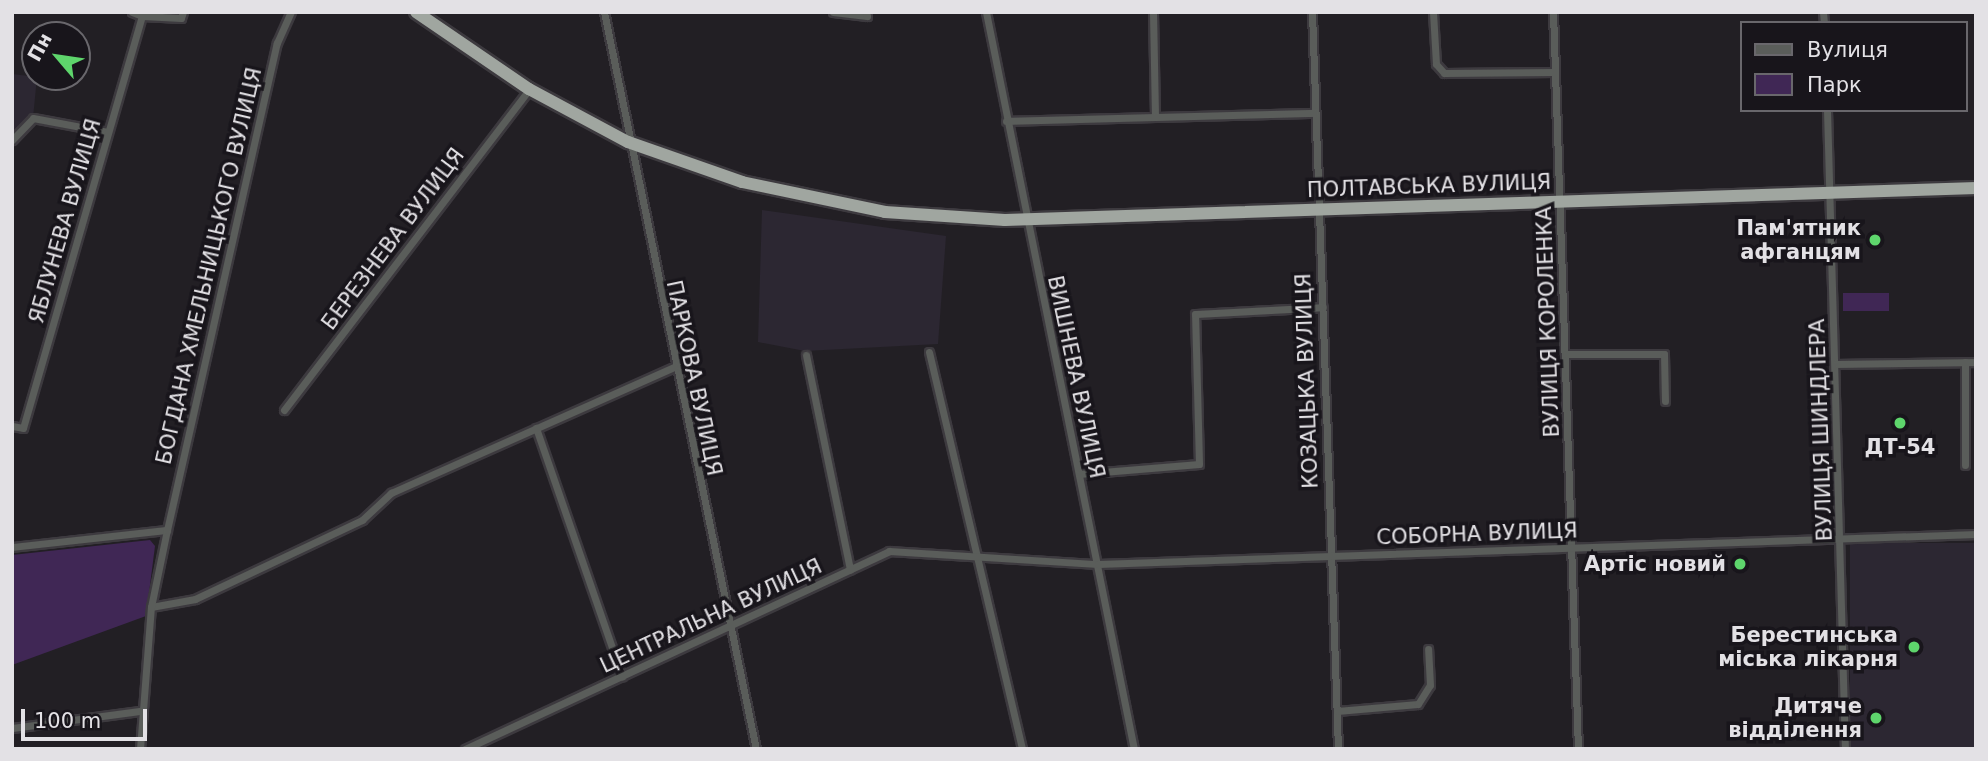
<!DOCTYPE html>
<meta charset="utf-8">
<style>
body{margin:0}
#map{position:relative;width:1988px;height:761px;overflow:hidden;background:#221f24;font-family:"DejaVu Sans",sans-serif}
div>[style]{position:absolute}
.built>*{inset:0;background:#2c2732;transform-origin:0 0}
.green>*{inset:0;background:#402755;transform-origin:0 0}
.roads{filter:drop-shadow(2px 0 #3d3a3f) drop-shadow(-2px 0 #3d3a3f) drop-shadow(0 2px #3d3a3f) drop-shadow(0 -2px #3d3a3f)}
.minor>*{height:7px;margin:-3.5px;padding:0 3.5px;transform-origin:3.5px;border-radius:3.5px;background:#5a5d5a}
.trunk>*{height:12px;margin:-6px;padding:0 6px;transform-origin:6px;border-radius:6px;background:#a0a6a0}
.dots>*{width:19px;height:19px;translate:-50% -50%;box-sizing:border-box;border:4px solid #18151b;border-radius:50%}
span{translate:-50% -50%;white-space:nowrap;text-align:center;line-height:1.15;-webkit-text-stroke:7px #18151b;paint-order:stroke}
.street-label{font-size:21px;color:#e3e1e5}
.poi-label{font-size:21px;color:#e3e1e5;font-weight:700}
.right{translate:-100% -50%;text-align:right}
.frame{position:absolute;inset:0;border:14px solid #e3e1e5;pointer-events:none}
.legend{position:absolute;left:1740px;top:21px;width:228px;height:91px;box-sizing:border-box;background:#18151b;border:2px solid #69676c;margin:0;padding:9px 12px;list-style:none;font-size:21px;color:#e3e1e5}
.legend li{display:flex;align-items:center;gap:14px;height:35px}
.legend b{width:35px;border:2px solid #69676c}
.north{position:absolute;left:21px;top:21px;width:70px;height:70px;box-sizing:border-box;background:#18151b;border:2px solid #69676c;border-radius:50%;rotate:299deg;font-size:19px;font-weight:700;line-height:28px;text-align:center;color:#e3e1e5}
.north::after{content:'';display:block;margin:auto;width:24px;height:32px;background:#5ed56c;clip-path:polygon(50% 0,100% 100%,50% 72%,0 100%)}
.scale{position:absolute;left:21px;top:709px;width:126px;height:32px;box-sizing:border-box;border:4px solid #e3e1e5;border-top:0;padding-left:9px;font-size:21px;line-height:24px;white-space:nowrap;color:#e3e1e5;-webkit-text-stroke:5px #18151b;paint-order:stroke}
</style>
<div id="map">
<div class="built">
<div style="clip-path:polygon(12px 74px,37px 77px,33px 118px,12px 140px)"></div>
<div style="clip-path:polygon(762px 210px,946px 236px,938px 344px,805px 351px,758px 342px)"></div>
<div style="left:1976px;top:543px;width:206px;height:126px;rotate:90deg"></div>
</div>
<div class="green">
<div style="left:1889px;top:293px;width:18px;height:46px;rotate:90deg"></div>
<div style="clip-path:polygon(150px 540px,155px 546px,146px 616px,12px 665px,12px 555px)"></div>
</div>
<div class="roads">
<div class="minor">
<div style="left:132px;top:12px;width:11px;rotate:22deg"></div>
<div style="left:604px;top:12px;width:753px;rotate:78.35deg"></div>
<div style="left:833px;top:12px;width:34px;rotate:7deg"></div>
<div style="left:867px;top:16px;width:4px;rotate:-104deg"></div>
<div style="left:986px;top:12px;width:752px;rotate:78.65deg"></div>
<div style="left:1153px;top:12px;width:103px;rotate:88.9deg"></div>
<div style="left:1312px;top:12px;width:737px;rotate:87.98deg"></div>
<div style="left:1433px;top:12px;width:52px;rotate:86.7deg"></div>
<div style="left:1436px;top:64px;width:12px;rotate:48deg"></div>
<div style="left:1444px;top:73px;width:111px;rotate:-0.5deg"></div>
<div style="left:1553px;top:12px;width:737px;rotate:88.06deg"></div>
<div style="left:1823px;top:12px;width:11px;rotate:85deg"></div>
<div style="left:1827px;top:110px;width:639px;rotate:88.39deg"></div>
<div style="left:1006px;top:121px;width:309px;rotate:-1.5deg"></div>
<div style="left:12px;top:140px;width:30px;rotate:-46deg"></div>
<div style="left:33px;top:118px;width:76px;rotate:10.6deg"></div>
<div style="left:929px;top:352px;width:408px;rotate:76.8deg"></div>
<div style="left:1566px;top:354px;width:98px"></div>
<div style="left:1664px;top:354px;width:47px;rotate:88.8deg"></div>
<div style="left:806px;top:355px;width:219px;rotate:78.4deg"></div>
<div style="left:1965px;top:362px;width:103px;rotate:90deg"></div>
<div style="left:1838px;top:364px;width:138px;rotate:-0.8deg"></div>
<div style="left:284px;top:410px;width:404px;rotate:-52.6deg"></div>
<div style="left:12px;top:426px;width:11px;rotate:10deg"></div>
<div style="left:23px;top:428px;width:429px;rotate:-73.9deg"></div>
<div style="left:142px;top:16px;width:39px;rotate:3deg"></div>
<div style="left:181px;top:18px;width:6px;rotate:-72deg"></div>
<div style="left:536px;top:428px;width:263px;rotate:70.9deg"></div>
<div style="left:1079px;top:474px;width:120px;rotate:-4.8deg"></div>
<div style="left:1199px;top:464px;width:150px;rotate:-91.5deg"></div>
<div style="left:1195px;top:314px;width:128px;rotate:-3.1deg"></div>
<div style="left:12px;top:547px;width:156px;rotate:-6.3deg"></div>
<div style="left:151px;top:607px;width:45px;rotate:-10.3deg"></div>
<div style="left:195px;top:599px;width:185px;rotate:-25.3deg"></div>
<div style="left:362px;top:520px;width:40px;rotate:-43deg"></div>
<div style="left:391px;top:493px;width:310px;rotate:-24deg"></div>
<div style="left:1337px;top:711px;width:81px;rotate:-4.9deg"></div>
<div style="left:1418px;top:704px;width:22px;rotate:-58deg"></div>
<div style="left:1430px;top:685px;width:36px;rotate:-93deg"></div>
<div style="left:12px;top:728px;width:129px;rotate:-7.6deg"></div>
<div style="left:140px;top:749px;width:142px;rotate:-85.6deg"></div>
<div style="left:151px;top:607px;width:79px;rotate:-78.3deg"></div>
<div style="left:167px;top:530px;width:499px;rotate:-77.3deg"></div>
<div style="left:277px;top:43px;width:34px;rotate:-66deg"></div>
<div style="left:465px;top:749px;width:468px;rotate:-25deg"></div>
<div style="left:889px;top:551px;width:209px;rotate:3.6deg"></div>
<div style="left:1098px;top:564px;width:879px;rotate:-1.96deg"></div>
</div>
<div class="trunk">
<div style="left:416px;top:12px;width:137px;rotate:34.3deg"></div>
<div style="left:529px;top:89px;width:112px;rotate:28.2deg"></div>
<div style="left:628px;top:142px;width:121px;rotate:19.3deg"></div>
<div style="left:742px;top:182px;width:146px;rotate:11.8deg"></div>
<div style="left:885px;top:212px;width:120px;rotate:3.8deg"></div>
<div style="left:1005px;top:220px;width:972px;rotate:-1.89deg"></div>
</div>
</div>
<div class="dots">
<div style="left:1875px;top:240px;background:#5ed56c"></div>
<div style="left:1900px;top:423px;background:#5ed56c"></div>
<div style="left:1740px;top:564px;background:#5ed56c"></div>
<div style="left:1914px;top:647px;background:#5ed56c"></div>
<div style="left:1876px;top:718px;background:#5ed56c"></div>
</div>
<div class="street-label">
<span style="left:1429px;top:186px;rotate:-2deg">ПОЛТАВСЬКА ВУЛИЦЯ</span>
<span style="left:65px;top:221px;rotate:-74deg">ЯБЛУНЕВА ВУЛИЦЯ</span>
<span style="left:393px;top:239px;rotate:-53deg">БЕРЕЗНЕВА ВУЛИЦЯ</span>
<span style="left:209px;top:266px;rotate:-77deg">БОГДАНА ХМЕЛЬНИЦЬКОГО ВУЛИЦЯ</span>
<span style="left:1548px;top:322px;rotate:-92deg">ВУЛИЦЯ КОРОЛЕНКА</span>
<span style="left:1076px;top:377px;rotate:78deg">ВИШНЕВА ВУЛИЦЯ</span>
<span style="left:694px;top:378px;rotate:78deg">ПАРКОВА ВУЛИЦЯ</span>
<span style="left:1307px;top:381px;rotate:-92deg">КОЗАЦЬКА ВУЛИЦЯ</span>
<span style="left:1821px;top:430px;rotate:-92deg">ВУЛИЦЯ ШИНДЛЕРА</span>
<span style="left:1477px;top:534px;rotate:-2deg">СОБОРНА ВУЛИЦЯ</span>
<span style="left:711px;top:616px;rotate:-25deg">ЦЕНТРАЛЬНА ВУЛИЦЯ</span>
</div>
<div class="poi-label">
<span class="right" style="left:1861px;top:240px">Пам'ятник<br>афганцям</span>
<span style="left:1900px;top:447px">ДТ-54</span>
<span class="right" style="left:1726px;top:564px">Артіс новий</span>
<span class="right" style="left:1898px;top:647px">Берестинська<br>міська лікарня</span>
<span class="right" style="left:1862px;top:718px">Дитяче<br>відділення</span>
</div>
<div class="frame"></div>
<ul class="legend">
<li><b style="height:9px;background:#5a5d5a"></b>Вулиця</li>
<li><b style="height:19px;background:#402755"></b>Парк</li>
</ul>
<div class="north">Пн</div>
<div class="scale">100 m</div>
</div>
